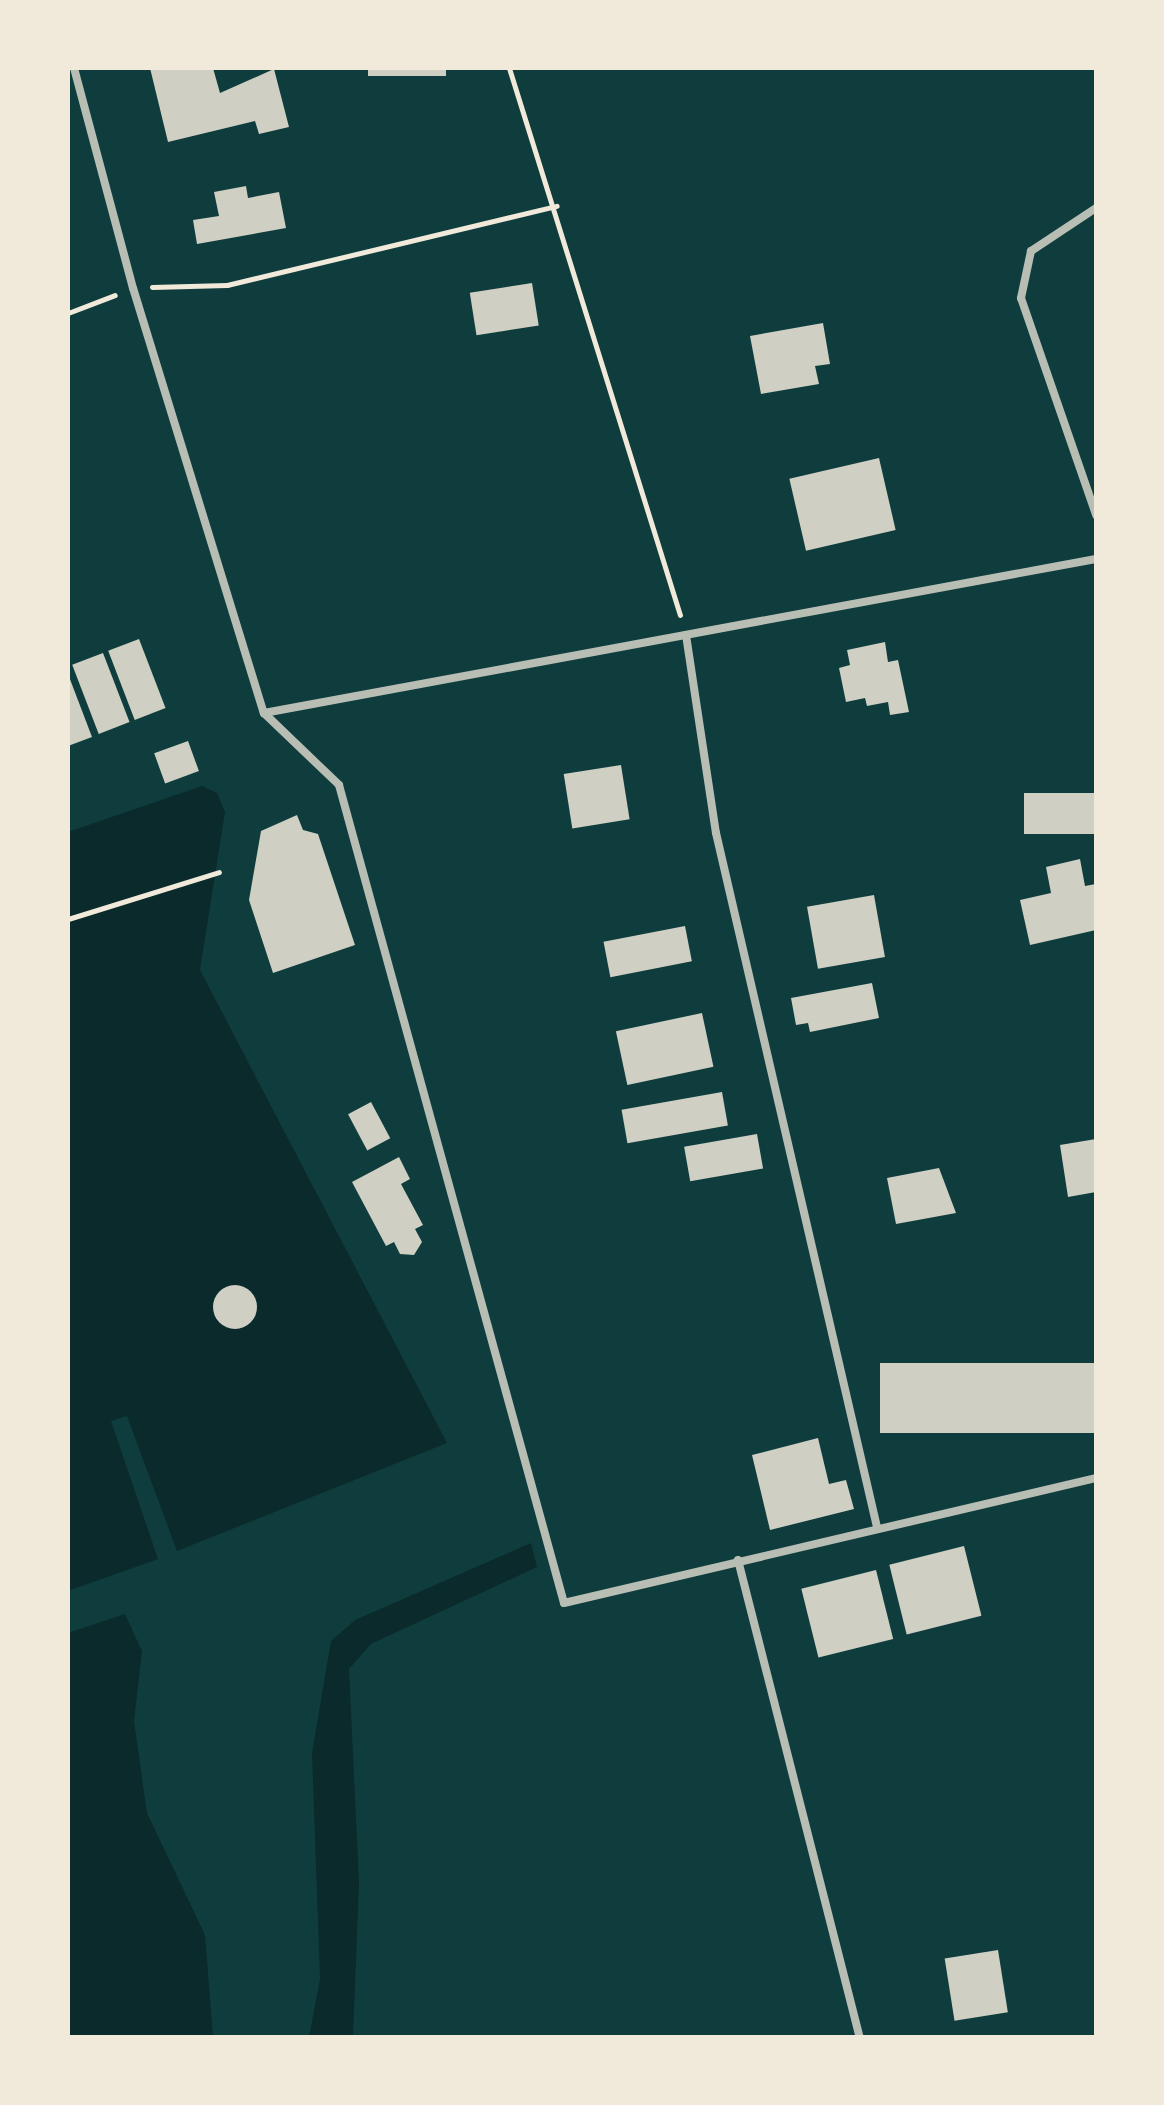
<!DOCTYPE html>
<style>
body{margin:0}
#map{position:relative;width:1164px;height:2105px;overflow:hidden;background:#0f3d3e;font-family:"Space Grotesk",sans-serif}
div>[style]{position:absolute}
.water>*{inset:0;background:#0a2a2b}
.building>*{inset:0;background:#cfcfc3;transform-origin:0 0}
.round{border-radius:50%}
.path>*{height:5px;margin:-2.5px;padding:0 2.5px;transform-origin:2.5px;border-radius:2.5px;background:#f1e9da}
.minor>*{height:8px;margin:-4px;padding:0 4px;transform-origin:4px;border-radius:4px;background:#b8beb3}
span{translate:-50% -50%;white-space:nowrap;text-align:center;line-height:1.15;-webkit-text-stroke:6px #f1e9da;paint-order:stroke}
.frame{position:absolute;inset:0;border:70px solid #f1e9da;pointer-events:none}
</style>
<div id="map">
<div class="water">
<div style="clip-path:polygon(evenodd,202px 786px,217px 793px,225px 812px,200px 970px,447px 1443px,177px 1551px,127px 1416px,111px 1421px,158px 1559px,68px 1591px,68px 832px,202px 786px,230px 1285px,250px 1290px,257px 1303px,256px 1316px,239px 1329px,214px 1315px,218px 1293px,230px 1285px)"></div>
<div style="clip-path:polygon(531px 1543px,537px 1567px,371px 1644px,349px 1669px,359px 1882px,353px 2037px,309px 2037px,320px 1979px,312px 1753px,331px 1641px,355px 1620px)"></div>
<div style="clip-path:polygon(125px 1614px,142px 1651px,134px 1721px,147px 1813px,205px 1935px,213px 2037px,68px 2037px,68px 1633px)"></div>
</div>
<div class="building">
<div style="clip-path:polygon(150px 68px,213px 68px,220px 93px,274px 69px,289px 127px,259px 134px,255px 121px,168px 142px)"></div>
<div style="left:368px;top:68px;width:78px;height:8px"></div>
<div style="clip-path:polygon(246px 186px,248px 198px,279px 192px,286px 228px,197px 244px,193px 220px,219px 216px,214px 192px)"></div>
<div style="left:532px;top:283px;width:43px;height:63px;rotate:81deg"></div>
<div style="clip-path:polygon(823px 323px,830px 364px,815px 366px,819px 384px,761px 394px,750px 336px)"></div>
<div style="left:879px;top:458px;width:74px;height:92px;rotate:77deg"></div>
<div style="left:139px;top:639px;width:74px;height:33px;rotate:69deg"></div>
<div style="clip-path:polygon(885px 642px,888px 662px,898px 660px,909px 712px,890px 715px,888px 702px,867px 706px,865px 698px,846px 702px,839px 668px,850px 665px,847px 650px)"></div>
<div style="left:103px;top:653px;width:74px;height:33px;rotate:69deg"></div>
<div style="clip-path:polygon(68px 674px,92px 737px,68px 746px)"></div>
<div style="left:188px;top:741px;width:32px;height:36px;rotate:70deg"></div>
<div style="left:621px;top:765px;width:55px;height:58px;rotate:81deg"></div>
<div style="left:1096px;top:793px;width:41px;height:72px;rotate:90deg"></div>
<div style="clip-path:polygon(297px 815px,303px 830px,318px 834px,355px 945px,273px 973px,249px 900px,261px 831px)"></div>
<div style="clip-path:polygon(1080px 859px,1085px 886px,1096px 884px,1096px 930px,1030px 945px,1020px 900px,1051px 893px,1046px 867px)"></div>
<div style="left:874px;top:895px;width:63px;height:68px;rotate:80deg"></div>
<div style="left:685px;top:926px;width:36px;height:83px;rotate:79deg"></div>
<div style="clip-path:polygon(872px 983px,879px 1018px,810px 1032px,808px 1023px,796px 1025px,791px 998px)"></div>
<div style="left:702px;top:1013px;width:55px;height:88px;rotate:78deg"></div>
<div style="left:722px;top:1092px;width:34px;height:102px;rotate:80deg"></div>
<div style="left:371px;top:1102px;width:41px;height:26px;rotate:62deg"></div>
<div style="left:757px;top:1134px;width:35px;height:74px;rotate:80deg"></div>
<div style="clip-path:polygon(1096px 1139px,1096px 1192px,1068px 1197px,1060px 1145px)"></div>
<div style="clip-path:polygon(399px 1157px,410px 1179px,401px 1184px,423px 1225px,415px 1229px,422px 1242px,414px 1255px,400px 1254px,394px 1242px,386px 1246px,352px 1182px)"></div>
<div style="clip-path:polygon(939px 1168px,956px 1213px,896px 1224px,887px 1178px)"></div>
<div class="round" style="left:213px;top:1285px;width:44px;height:44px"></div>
<div style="left:1096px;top:1363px;width:70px;height:216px;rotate:90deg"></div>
<div style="clip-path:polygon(818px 1438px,829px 1484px,846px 1480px,854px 1509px,770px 1530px,752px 1455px)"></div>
<div style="left:964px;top:1546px;width:72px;height:77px;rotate:76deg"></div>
<div style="left:876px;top:1570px;width:71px;height:77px;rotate:76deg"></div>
<div style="left:998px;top:1950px;width:63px;height:54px;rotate:81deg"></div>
</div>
<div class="path">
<div style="left:509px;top:68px;width:573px;rotate:72.64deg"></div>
<div style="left:152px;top:287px;width:75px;rotate:-1.5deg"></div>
<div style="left:227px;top:285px;width:339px;rotate:-13.5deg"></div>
<div style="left:68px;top:313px;width:50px;rotate:-21deg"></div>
<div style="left:68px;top:919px;width:158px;rotate:-17.3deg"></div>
</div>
<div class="minor">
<div style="left:74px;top:68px;width:228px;rotate:75deg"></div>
<div style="left:133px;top:288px;width:445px;rotate:72.9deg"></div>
<div style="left:1096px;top:208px;width:78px;rotate:146.5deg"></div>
<div style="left:1031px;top:251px;width:48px;rotate:102deg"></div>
<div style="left:1021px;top:298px;width:230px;rotate:70.9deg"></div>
<div style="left:686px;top:635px;width:200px;rotate:81.4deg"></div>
<div style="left:716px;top:833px;width:712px;rotate:76.94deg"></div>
<div style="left:264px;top:713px;width:104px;rotate:43.8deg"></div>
<div style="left:339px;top:785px;width:848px;rotate:74.62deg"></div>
<div style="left:564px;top:1603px;width:546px;rotate:-13.22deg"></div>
<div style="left:264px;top:713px;width:846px;rotate:-10.49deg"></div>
<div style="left:738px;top:1560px;width:492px;rotate:75.7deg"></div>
</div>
<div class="frame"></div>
</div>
